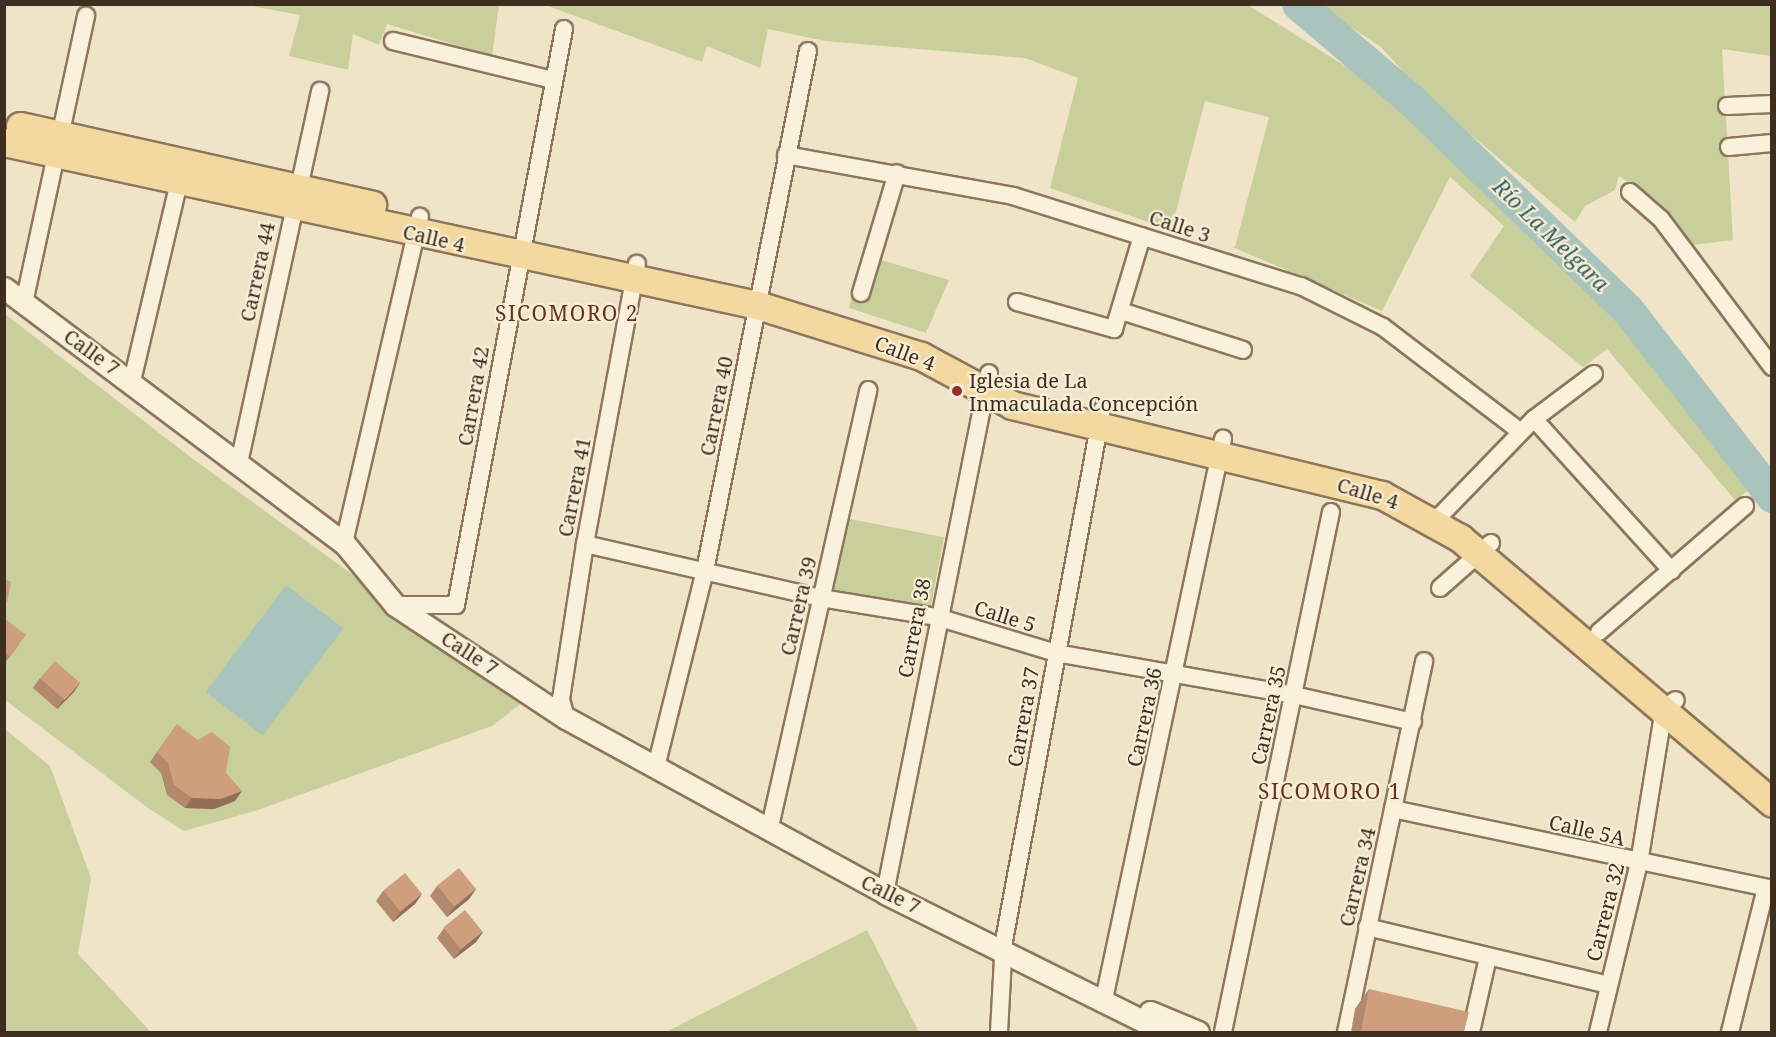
<!DOCTYPE html>
<meta charset="utf-8">
<style>
body{margin:0}
#map{position:relative;width:1776px;height:1037px;overflow:hidden;background:#f0e4c8;font-family:"Noto Serif",serif}
div>[style]{position:absolute}
.green>*{inset:0;background:#c9cf9b;transform-origin:0 0}
.water>*{inset:0;background:#a9c4bc;transform-origin:0 0}
.river>*{height:33px;margin:-16.5px;padding:0 16.5px;transform-origin:16.5px;border-radius:16.5px;background:#a9c4bc}
.roads{filter:drop-shadow(2px 0 #8d765c) drop-shadow(-2px 0 #8d765c) drop-shadow(0 2px #8d765c) drop-shadow(0 -2px #8d765c)}
.minor>*{height:16px;margin:-8px;padding:0 8px;transform-origin:8px;border-radius:8px;background:#faf1dc}
.tertiary>*{height:21px;margin:-10.5px;padding:0 10.5px;transform-origin:10.5px;border-radius:10.5px;background:#faf1dc}
.primary>*{height:27px;margin:-13.5px;padding:0 13.5px;transform-origin:13.5px;border-radius:13.5px;background:#f3d9a0}
.wall>*{inset:0;background:#b2896c}
.shaded-wall>*{inset:0;background:#916f58}
.building>*{inset:0;background:#cf9f7d;transform-origin:0 0}
.dots>*{width:16px;height:16px;translate:-50% -50%;box-sizing:border-box;border:3px solid #f7eed8;border-radius:50%}
span{translate:-50% -50%;white-space:nowrap;text-align:center;line-height:1.15;-webkit-text-stroke:4.5px #f7eed8;paint-order:stroke}
.street-label{font-size:20px;color:#3d2e20}
.poi-label{font-size:20px;color:#3d2e20}
.left{translate:0 -50%;text-align:left}
.water-label{font-size:21px;color:#2f5d5a;font-style:italic}
.neighbourhood-label{font-size:21px;color:#6b2e1e;letter-spacing:1.5px}
.frame{position:absolute;inset:0;border:6px solid #3d2e20;pointer-events:none}
</style>
<div id="map">
<div class="green">
<div style="clip-path:polygon(246px 5px,499px 4px,499px 5px,492px 56px,387px 24px,379px 45px,353px 34px,348px 70px,289px 56px,300px 15px)"></div>
<div style="clip-path:polygon(545px 5px,1248px 5px,1391px 95px,1618px 308px,1756px 485px,1735px 500px,1607px 349px,1583px 367px,1470px 276px,1504px 226px,1450px 177px,1382px 311px,1230px 246px,1235px 247px,1269px 117px,1205px 101px,1171px 230px,1050px 188px,1078px 78px,1025px 58px,825px 41px,768px 29px,760px 68px,707px 46px,702px 62px)"></div>
<div style="clip-path:polygon(1317px 5px,1771px 5px,1771px 56px,1722px 49px,1733px 240px,1693px 245px,1655px 199px,1619px 176px,1615px 190px,1585px 206px,1575px 222px,1428px 99px,1381px 47px)"></div>
<div style="clip-path:polygon(881px 260px,949px 280px,926px 333px,849px 308px,852px 296px,868px 300px)"></div>
<div style="clip-path:polygon(5px 314px,193px 459px,526px 700px,492px 726px,255px 811px,184px 831px,148px 808px,5px 700px)"></div>
<div style="left:845px;top:518px;width:101px;height:72px;rotate:11deg"></div>
<div style="clip-path:polygon(5px 729px,50px 766px,91px 878px,78px 954px,151px 1032px,5px 1032px)"></div>
<div style="clip-path:polygon(867px 930px,919px 1032px,666px 1032px)"></div>
</div>
<div class="water">
<div style="left:286px;top:585px;width:72px;height:134px;rotate:37deg"></div>
</div>
<div class="river">
<div style="left:1298px;top:4px;width:147px;rotate:40.3deg"></div>
<div style="left:1410px;top:99px;width:302px;rotate:44.1deg"></div>
<div style="left:1627px;top:309px;width:237px;rotate:52.2deg"></div>
</div>
<div class="roads">
<div class="minor">
<div style="left:393px;top:41px;width:165px;rotate:13.7deg"></div>
<div style="left:1727px;top:106px;width:45px;rotate:-2.5deg"></div>
<div style="left:1729px;top:147px;width:43px;rotate:-5.3deg"></div>
<div style="left:786px;top:155px;width:231px;rotate:10.2deg"></div>
<div style="left:1013px;top:196px;width:302px;rotate:17.4deg"></div>
<div style="left:1301px;top:286px;width:92px;rotate:26.6deg"></div>
<div style="left:1383px;top:327px;width:173px;rotate:37.3deg"></div>
<div style="left:1630px;top:192px;width:41px;rotate:41.1deg"></div>
<div style="left:1661px;top:219px;width:185px;rotate:53.1deg"></div>
<div style="left:861px;top:293px;width:125px;rotate:-73.3deg"></div>
<div style="left:1017px;top:302px;width:101px;rotate:15.6deg"></div>
<div style="left:1114px;top:329px;width:97px;rotate:-73.2deg"></div>
<div style="left:24px;top:303px;width:294px;rotate:-77.8deg"></div>
<div style="left:1121px;top:311px;width:128px;rotate:17.7deg"></div>
<div style="left:132px;top:381px;width:214px;rotate:-76.7deg"></div>
<div style="left:1534px;top:419px;width:205px;rotate:47.8deg"></div>
<div style="left:239px;top:463px;width:381px;rotate:-77.7deg"></div>
<div style="left:1435px;top:521px;width:142px;rotate:-45.9deg"></div>
<div style="left:1534px;top:419px;width:75px;rotate:-36.9deg"></div>
<div style="left:344px;top:543px;width:335px;rotate:-76.9deg"></div>
<div style="left:585px;top:544px;width:242px;rotate:12.9deg"></div>
<div style="left:821px;top:598px;width:118px;rotate:9.3deg"></div>
<div style="left:937px;top:617px;width:124px;rotate:16.8deg"></div>
<div style="left:1056px;top:653px;width:242px;rotate:10deg"></div>
<div style="left:1294px;top:695px;width:122px;rotate:12.8deg"></div>
<div style="left:1440px;top:588px;width:68px;rotate:-41.4deg"></div>
<div style="left:395px;top:605px;width:61px"></div>
<div style="left:456px;top:605px;width:586px;rotate:-79.38deg"></div>
<div style="left:1599px;top:632px;width:193px;rotate:-40.8deg"></div>
<div style="left:566px;top:718px;width:20px;rotate:-105deg"></div>
<div style="left:561px;top:699px;width:157px;rotate:-81.2deg"></div>
<div style="left:585px;top:544px;width:285px;rotate:-79.5deg"></div>
<div style="left:656px;top:767px;width:202px;rotate:-76deg"></div>
<div style="left:705px;top:571px;width:530px;rotate:-78.8deg"></div>
<div style="left:1393px;top:809px;width:387px;rotate:11.9deg"></div>
<div style="left:769px;top:831px;width:452px;rotate:-77.3deg"></div>
<div style="left:885px;top:893px;width:530px;rotate:-78.69deg"></div>
<div style="left:1367px;top:927px;width:248px;rotate:13.5deg"></div>
<div style="left:1103px;top:1004px;width:578px;rotate:-78.01deg"></div>
<div style="left:999px;top:1032px;width:91px;rotate:-86.9deg"></div>
<div style="left:1004px;top:941px;width:540px;rotate:-79.54deg"></div>
<div style="left:1223px;top:1032px;width:531px;rotate:-78.27deg"></div>
<div style="left:1346px;top:1032px;width:379px;rotate:-78.1deg"></div>
<div style="left:1471px;top:1032px;width:77px;rotate:-77.2deg"></div>
<div style="left:1598px;top:1032px;width:174px;rotate:-76.4deg"></div>
<div style="left:1639px;top:863px;width:157px;rotate:-80.8deg"></div>
<div style="left:1664px;top:708px;width:14px;rotate:-34deg"></div>
<div style="left:1730px;top:1032px;width:148px;rotate:-76deg"></div>
</div>
<div class="tertiary">
<div style="left:4px;top:288px;width:425px;rotate:36.9deg"></div>
<div style="left:344px;top:543px;width:80px;rotate:50.6deg"></div>
<div style="left:395px;top:605px;width:205px;rotate:33.5deg"></div>
<div style="left:566px;top:718px;width:364px;rotate:28.7deg"></div>
<div style="left:885px;top:893px;width:313px;rotate:26.4deg"></div>
<div style="left:1150px;top:1012px;width:52px;rotate:22.6deg"></div>
</div>
<div class="primary">
<div style="left:20px;top:126px;width:361px;rotate:12.6deg"></div>
<div style="left:4px;top:142px;width:770px;rotate:12.21deg"></div>
<div style="left:757px;top:305px;width:172px;rotate:17.3deg"></div>
<div style="left:921px;top:356px;width:103px;rotate:28.3deg"></div>
<div style="left:1012px;top:405px;width:381px;rotate:13.7deg"></div>
<div style="left:1382px;top:495px;width:89px;rotate:28.9deg"></div>
<div style="left:1460px;top:538px;width:409px;rotate:40.3deg"></div>
</div>
</div>
<div class="wall">
<div style="clip-path:polygon(4px 618px,19px 645px,4px 664px)"></div>
<div style="clip-path:polygon(40px 678px,80px 683px,73px 693px,57px 709px,33px 688px)"></div>
<div style="clip-path:polygon(177px 724px,235px 801px,214px 809px,185px 808px,167px 795px,161px 773px,150px 762px)"></div>
<div style="clip-path:polygon(437px 886px,476px 889px,469px 899px,447px 917px,430px 896px)"></div>
<div style="clip-path:polygon(383px 891px,422px 894px,415px 904px,393px 922px,376px 901px)"></div>
<div style="clip-path:polygon(444px 928px,483px 932px,476px 942px,454px 959px,437px 938px)"></div>
<div style="clip-path:polygon(1369px 989px,1464px 1032px,1351px 1032px,1355px 1009px)"></div>
</div>
<div class="shaded-wall">
<div style="clip-path:polygon(80px 683px,73px 693px,57px 709px,64px 699px)"></div>
<div style="clip-path:polygon(242px 791px,235px 801px,214px 809px,185px 808px,192px 798px)"></div>
<div style="clip-path:polygon(476px 889px,469px 899px,447px 917px,454px 907px)"></div>
<div style="clip-path:polygon(422px 894px,415px 904px,393px 922px,400px 912px)"></div>
<div style="clip-path:polygon(483px 932px,476px 942px,454px 959px,461px 949px)"></div>
</div>
<div class="building">
<div style="clip-path:polygon(4px 578px,11px 582px,7px 602px,4px 603px)"></div>
<div style="clip-path:polygon(4px 618px,26px 635px,10px 656px,4px 652px)"></div>
<div style="left:55px;top:661px;width:33px;height:23px;rotate:41deg"></div>
<div style="clip-path:polygon(177px 724px,198px 740px,212px 732px,230px 747px,226px 773px,242px 791px,221px 799px,192px 798px,174px 785px,168px 763px,157px 752px)"></div>
<div style="left:459px;top:868px;width:27px;height:28px;rotate:51deg"></div>
<div style="left:405px;top:873px;width:27px;height:28px;rotate:51deg"></div>
<div style="left:465px;top:910px;width:28px;height:28px;rotate:51deg"></div>
<div style="clip-path:polygon(1369px 989px,1469px 1012px,1464px 1032px,1361px 1032px)"></div>
</div>
<div class="dots">
<div style="left:957px;top:391px;background:#9e2a2b"></div>
</div>
<div class="street-label">
<span style="left:1180px;top:226px;rotate:18deg">Calle 3</span>
<span style="left:434px;top:238px;rotate:13deg">Calle 4</span>
<span style="left:257px;top:272px;rotate:-78deg">Carrera 44</span>
<span style="left:92px;top:352px;rotate:36deg">Calle 7</span>
<span style="left:905px;top:353px;rotate:21deg">Calle 4</span>
<span style="left:473px;top:396px;rotate:-80deg">Carrera 42</span>
<span style="left:716px;top:406px;rotate:-79deg">Carrera 40</span>
<span style="left:574px;top:487px;rotate:-79deg">Carrera 41</span>
<span style="left:1368px;top:493px;rotate:17deg">Calle 4</span>
<span style="left:798px;top:606px;rotate:-77deg">Carrera 39</span>
<span style="left:1005px;top:616px;rotate:17deg">Calle 5</span>
<span style="left:914px;top:628px;rotate:-79deg">Carrera 38</span>
<span style="left:470px;top:653px;rotate:33deg">Calle 7</span>
<span style="left:1268px;top:715px;rotate:-78deg">Carrera 35</span>
<span style="left:1023px;top:717px;rotate:-80deg">Carrera 37</span>
<span style="left:1144px;top:717px;rotate:-78deg">Carrera 36</span>
<span style="left:1587px;top:830px;rotate:13deg">Calle 5A</span>
<span style="left:1357px;top:877px;rotate:-77deg">Carrera 34</span>
<span style="left:891px;top:894px;rotate:26deg">Calle 7</span>
<span style="left:1605px;top:912px;rotate:-76deg">Carrera 32</span>
</div>
<div class="poi-label">
<span class="left" style="left:969px;top:392px">Iglesia de La<br>Inmaculada Concepción</span>
</div>
<div class="water-label">
<span style="left:1551px;top:235px;rotate:44deg">Río La Melgara</span>
</div>
<div class="neighbourhood-label">
<span style="left:567px;top:313px">SICOMORO 2</span>
<span style="left:1330px;top:791px">SICOMORO 1</span>
</div>
<div class="frame"></div>
</div>
